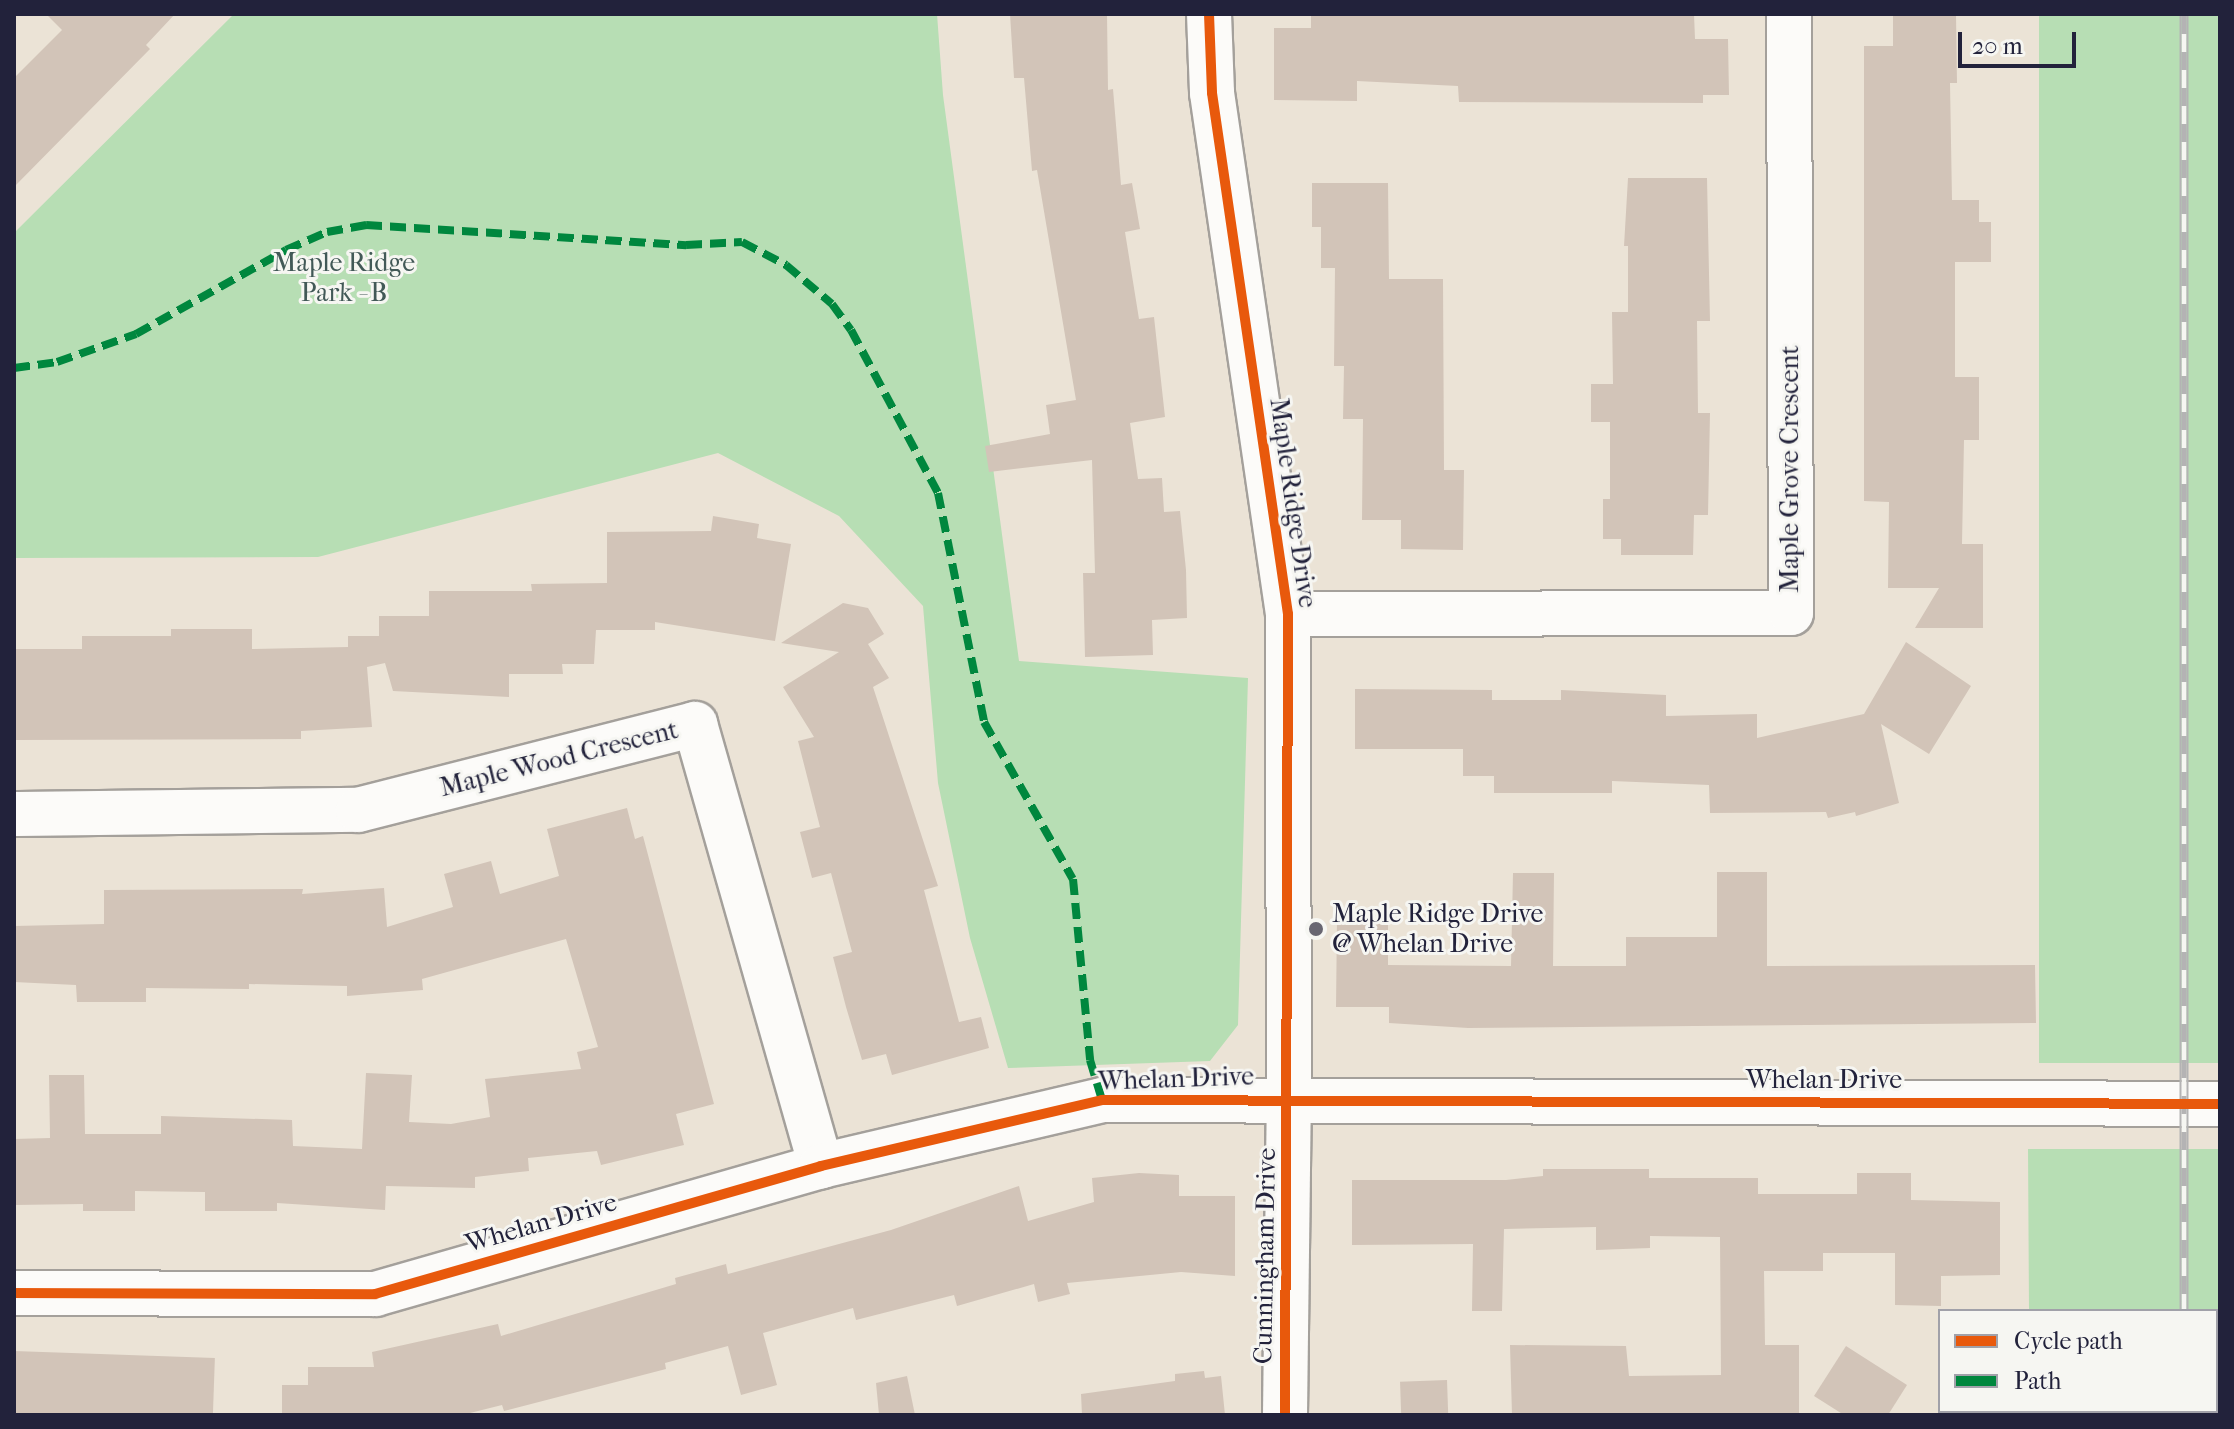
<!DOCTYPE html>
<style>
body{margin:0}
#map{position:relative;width:2234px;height:1429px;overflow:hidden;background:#ebe3d6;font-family:"IM FELL French Canon",serif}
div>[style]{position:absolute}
.green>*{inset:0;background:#b7deb4;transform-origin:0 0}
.building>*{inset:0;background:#d2c4b8;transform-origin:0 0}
.roads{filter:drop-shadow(2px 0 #a4a09b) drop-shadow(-2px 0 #a4a09b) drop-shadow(0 2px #a4a09b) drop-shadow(0 -2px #a4a09b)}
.minor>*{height:44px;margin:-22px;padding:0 22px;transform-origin:22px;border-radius:22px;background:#fcfbf9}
.tertiary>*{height:44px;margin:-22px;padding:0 22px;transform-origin:22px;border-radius:22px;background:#fcfbf9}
.rail>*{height:9px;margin-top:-4.5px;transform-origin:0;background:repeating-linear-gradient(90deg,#f6f6f2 0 18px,#b4b3b4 0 36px);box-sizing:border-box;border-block:2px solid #b4b3b4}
.quiet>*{height:8px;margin-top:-4px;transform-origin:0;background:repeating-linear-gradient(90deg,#00873e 0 16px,transparent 0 24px)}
.cycleway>*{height:10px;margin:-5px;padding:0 5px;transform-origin:5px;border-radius:5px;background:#e8590c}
.dots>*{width:22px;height:22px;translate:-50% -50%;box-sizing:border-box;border:4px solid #f6f6f2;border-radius:50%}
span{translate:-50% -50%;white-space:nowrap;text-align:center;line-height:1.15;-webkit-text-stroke:6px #f6f6f2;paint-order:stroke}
.park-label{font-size:26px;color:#425957}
.street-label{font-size:26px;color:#22223b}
.poi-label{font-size:26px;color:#22223b}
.left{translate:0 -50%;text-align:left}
.frame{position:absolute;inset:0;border:16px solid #22223b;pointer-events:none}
.legend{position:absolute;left:1938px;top:1309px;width:280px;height:104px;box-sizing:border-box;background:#f6f6f2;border:2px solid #a1a1a9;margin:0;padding:10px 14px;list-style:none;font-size:24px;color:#22223b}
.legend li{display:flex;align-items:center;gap:16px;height:40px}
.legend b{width:40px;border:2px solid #a1a1a9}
.scale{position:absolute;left:1958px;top:32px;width:118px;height:36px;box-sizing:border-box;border:4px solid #22223b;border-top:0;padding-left:10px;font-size:24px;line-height:28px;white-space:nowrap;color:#22223b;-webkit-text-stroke:6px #f6f6f2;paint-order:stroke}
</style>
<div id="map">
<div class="green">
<div style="clip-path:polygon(234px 14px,937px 14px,943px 95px,1019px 661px,1248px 678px,1238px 1025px,1210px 1061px,1008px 1068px,970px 938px,938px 783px,923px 606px,839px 516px,718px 453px,318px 557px,14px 558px,14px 233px)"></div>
<div style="left:2039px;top:14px;width:181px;height:1049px"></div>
<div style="clip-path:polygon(2028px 1149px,2220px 1149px,2220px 1415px,2030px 1415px,2216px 1411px,2216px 1311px,2029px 1311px)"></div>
</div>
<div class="building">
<div style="clip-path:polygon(46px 14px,175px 14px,146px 45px,150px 49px,14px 187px,14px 78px,62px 30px)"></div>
<div style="clip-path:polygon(1010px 14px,1107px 14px,1108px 90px,1113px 89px,1121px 185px,1132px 183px,1140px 229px,1125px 232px,1139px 319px,1154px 317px,1165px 417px,1130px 423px,1138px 479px,1162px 478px,1164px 512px,1180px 511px,1186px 570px,1187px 618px,1152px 620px,1153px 655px,1085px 657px,1083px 573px,1095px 573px,1092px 460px,989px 472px,985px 446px,1050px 434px,1046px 405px,1076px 400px,1037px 170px,1032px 171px,1024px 78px,1014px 78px)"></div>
<div style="clip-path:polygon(1311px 14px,1694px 14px,1695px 39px,1728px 39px,1729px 95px,1703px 95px,1703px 103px,1459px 102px,1458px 86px,1357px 81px,1357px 101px,1274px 100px,1274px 28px,1311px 28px)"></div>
<div style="clip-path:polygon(1893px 14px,1956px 14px,1957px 83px,1950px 83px,1952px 200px,1979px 200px,1979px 222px,1991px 222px,1991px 262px,1955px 262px,1955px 377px,1979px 377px,1979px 440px,1964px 440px,1962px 544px,1983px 544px,1983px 628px,1915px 628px,1939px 588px,1888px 588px,1889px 502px,1864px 501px,1864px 46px,1893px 46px)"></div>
<div style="clip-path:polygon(1628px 178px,1707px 178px,1710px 321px,1697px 321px,1698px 413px,1710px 413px,1708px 515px,1694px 515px,1693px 555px,1621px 555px,1621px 539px,1603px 539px,1603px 499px,1610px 499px,1610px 422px,1591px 422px,1591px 384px,1613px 384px,1612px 312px,1628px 312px,1628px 246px,1624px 246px)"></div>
<div style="clip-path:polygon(1312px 183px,1388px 183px,1389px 279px,1443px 279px,1444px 470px,1464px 470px,1463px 550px,1401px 549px,1401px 520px,1362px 520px,1363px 419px,1343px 419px,1344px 366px,1334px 366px,1335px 268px,1321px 268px,1321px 227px,1312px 227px)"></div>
<div style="clip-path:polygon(713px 516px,759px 524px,757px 538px,791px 544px,775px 641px,655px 622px,655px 630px,596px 630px,594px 664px,562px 664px,563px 674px,509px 674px,509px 697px,393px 691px,385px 663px,367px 667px,372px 727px,301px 731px,301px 739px,14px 740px,14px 649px,82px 649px,82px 636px,171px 636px,171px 629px,252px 629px,252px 649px,348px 647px,348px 636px,379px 636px,379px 616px,429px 616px,429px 591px,532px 591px,531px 584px,607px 583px,607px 532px,711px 531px)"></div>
<div style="clip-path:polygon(843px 603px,868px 608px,884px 634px,868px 644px,889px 678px,873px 687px,938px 886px,924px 890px,959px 1022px,981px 1017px,989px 1048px,892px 1075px,886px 1054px,862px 1060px,846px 1007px,833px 957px,852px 952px,831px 873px,812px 878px,800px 832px,820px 827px,798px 741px,814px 737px,783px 687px,839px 652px,781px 643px)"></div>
<div style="clip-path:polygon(1906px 642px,1971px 686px,1929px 754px,1881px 724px,1899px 803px,1856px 816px,1855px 812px,1828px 818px,1826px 812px,1710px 813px,1709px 785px,1612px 781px,1612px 793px,1494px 793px,1494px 776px,1463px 776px,1463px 749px,1355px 749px,1355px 689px,1492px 690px,1492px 700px,1561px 700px,1561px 690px,1666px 695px,1666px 716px,1757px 714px,1757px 738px,1864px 714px)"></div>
<div style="clip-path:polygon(627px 808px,635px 839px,643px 836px,714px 1104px,676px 1114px,684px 1145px,601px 1165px,597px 1151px,528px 1158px,529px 1171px,475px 1177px,475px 1188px,386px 1186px,385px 1210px,277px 1203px,277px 1211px,205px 1211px,205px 1192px,135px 1191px,135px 1211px,83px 1211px,83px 1204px,14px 1205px,14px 1139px,50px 1138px,49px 1075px,84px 1075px,85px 1134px,161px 1134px,161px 1116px,292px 1120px,293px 1146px,362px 1149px,366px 1073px,412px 1075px,409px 1122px,451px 1124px,490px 1117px,485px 1079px,581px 1069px,577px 1052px,598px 1047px,566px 939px,422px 979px,423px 990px,347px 996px,347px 986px,249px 984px,249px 989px,146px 988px,146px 1002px,77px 1002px,76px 985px,14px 982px,14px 926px,104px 924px,104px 890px,303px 889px,302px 894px,384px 888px,387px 927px,453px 907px,444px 874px,491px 861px,500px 894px,559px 876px,547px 829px)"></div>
<div style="clip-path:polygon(1717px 872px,1767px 872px,1767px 966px,2035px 965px,2036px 1023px,1468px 1028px,1389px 1023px,1389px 1007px,1336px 1007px,1337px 919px,1388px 919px,1388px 965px,1511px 966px,1513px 873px,1554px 873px,1553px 966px,1626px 966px,1626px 937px,1717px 937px)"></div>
<div style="clip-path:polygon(1543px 1169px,1649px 1169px,1649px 1178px,1758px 1178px,1758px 1194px,1857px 1194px,1857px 1173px,1911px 1173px,1911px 1200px,2000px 1202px,2000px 1275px,1941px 1276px,1941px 1306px,1895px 1305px,1895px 1253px,1823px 1253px,1823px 1271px,1764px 1271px,1765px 1345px,1799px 1345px,1799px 1415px,1512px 1415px,1510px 1345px,1626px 1346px,1629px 1376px,1721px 1375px,1720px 1237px,1650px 1236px,1650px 1248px,1596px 1250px,1596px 1227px,1504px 1229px,1502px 1311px,1472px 1311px,1473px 1244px,1352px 1245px,1352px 1180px,1506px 1180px,1543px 1176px)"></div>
<div style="clip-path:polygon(1139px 1173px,1179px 1175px,1179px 1196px,1235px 1196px,1235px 1276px,1181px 1272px,1067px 1283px,1070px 1294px,1038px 1302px,1034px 1284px,957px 1306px,954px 1295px,856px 1320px,853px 1308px,763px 1333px,777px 1385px,741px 1395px,728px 1346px,665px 1363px,666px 1369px,504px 1411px,502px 1405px,462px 1415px,282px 1415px,282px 1385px,308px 1385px,308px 1367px,374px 1367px,372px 1352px,498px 1324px,501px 1336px,676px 1284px,675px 1278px,726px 1264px,728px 1274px,891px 1230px,1019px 1186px,1028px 1221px,1094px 1202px,1092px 1178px)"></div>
<div style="clip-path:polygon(1846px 1346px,1907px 1385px,1888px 1415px,1844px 1415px,1814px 1396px)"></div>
<div style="left:14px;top:1351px;width:201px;height:64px;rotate:2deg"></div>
<div style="clip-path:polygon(1204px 1371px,1205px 1378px,1221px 1376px,1225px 1415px,1082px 1415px,1081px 1394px,1175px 1381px,1175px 1374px)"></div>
<div style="clip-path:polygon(907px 1376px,915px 1415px,879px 1415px,876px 1383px)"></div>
<div style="left:1447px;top:1380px;width:35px;height:47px;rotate:88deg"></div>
</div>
<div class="roads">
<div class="minor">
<div style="left:1288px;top:614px;width:503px;rotate:-0.11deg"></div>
<div style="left:1791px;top:613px;width:599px;rotate:-90.19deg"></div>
<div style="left:14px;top:814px;width:344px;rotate:-0.7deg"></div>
<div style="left:358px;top:810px;width:348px;rotate:-14.3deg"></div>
<div style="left:695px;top:724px;width:460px;rotate:74.1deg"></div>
<div style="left:1285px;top:1415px;width:317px;rotate:-89.3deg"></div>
</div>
<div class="tertiary">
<div style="left:1209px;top:14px;width:79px;rotate:87.8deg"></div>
<div style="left:1212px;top:93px;width:527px;rotate:81.7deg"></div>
<div style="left:1288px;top:614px;width:484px;rotate:89.9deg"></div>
<div style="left:14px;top:1293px;width:361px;rotate:0.2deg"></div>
<div style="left:375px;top:1294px;width:464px;rotate:-16deg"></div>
<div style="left:821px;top:1166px;width:289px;rotate:-13.2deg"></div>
<div style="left:1102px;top:1100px;width:1118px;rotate:0.2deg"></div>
</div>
</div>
<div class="rail">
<div style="left:2184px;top:1311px;width:1297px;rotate:-90deg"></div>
<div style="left:2183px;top:1415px;width:4px;rotate:-90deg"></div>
</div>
<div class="quiet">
<div style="left:14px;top:368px;width:43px;rotate:-7.9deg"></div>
<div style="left:57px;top:362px;width:84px;rotate:-19.5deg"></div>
<div style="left:136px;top:334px;width:172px;rotate:-29.2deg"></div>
<div style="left:286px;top:250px;width:45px;rotate:-23.7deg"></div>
<div style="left:327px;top:232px;width:40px;rotate:-10deg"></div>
<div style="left:366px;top:225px;width:321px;rotate:3.6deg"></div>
<div style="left:686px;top:245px;width:56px;rotate:-3.1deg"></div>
<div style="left:742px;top:242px;width:50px;rotate:27.6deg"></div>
<div style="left:786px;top:265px;width:60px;rotate:40.3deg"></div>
<div style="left:832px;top:304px;width:32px;rotate:54deg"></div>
<div style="left:851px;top:330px;width:185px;rotate:61.9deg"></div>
<div style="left:938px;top:493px;width:234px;rotate:78.6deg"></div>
<div style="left:984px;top:722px;width:180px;rotate:60.5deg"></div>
<div style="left:1073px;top:879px;width:182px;rotate:84.6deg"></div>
<div style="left:1090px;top:1060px;width:42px;rotate:73.3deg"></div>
</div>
<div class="cycleway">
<div style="left:1209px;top:14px;width:79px;rotate:87.8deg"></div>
<div style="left:1212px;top:93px;width:527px;rotate:81.7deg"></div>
<div style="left:1288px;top:614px;width:801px;rotate:90.21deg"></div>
<div style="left:14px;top:1293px;width:361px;rotate:0.2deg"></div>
<div style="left:375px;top:1294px;width:464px;rotate:-16deg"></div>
<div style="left:821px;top:1166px;width:289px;rotate:-13.2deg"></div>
<div style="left:1102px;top:1100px;width:1118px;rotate:0.2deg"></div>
</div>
<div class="dots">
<div style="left:1316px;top:929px;background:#686671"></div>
</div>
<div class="park-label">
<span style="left:344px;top:278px">Maple Ridge<br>Park - B</span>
</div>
<div class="street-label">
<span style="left:1790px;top:469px;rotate:-90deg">Maple Grove Crescent</span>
<span style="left:1293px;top:503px;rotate:82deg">Maple Ridge Drive</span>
<span style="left:559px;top:759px;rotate:-14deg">Maple Wood Crescent</span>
<span style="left:1176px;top:1079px;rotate:-2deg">Whelan Drive</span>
<span style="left:1824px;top:1080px">Whelan Drive</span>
<span style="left:541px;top:1223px;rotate:-16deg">Whelan Drive</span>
<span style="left:1265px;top:1256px;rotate:-89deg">Cunningham Drive</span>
</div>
<div class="poi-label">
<span class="left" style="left:1332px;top:929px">Maple Ridge Drive<br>@ Whelan Drive</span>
</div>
<div class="frame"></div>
<ul class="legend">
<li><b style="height:10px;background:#e8590c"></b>Cycle path</li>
<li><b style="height:10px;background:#00873e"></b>Path</li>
</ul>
<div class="scale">20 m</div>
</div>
